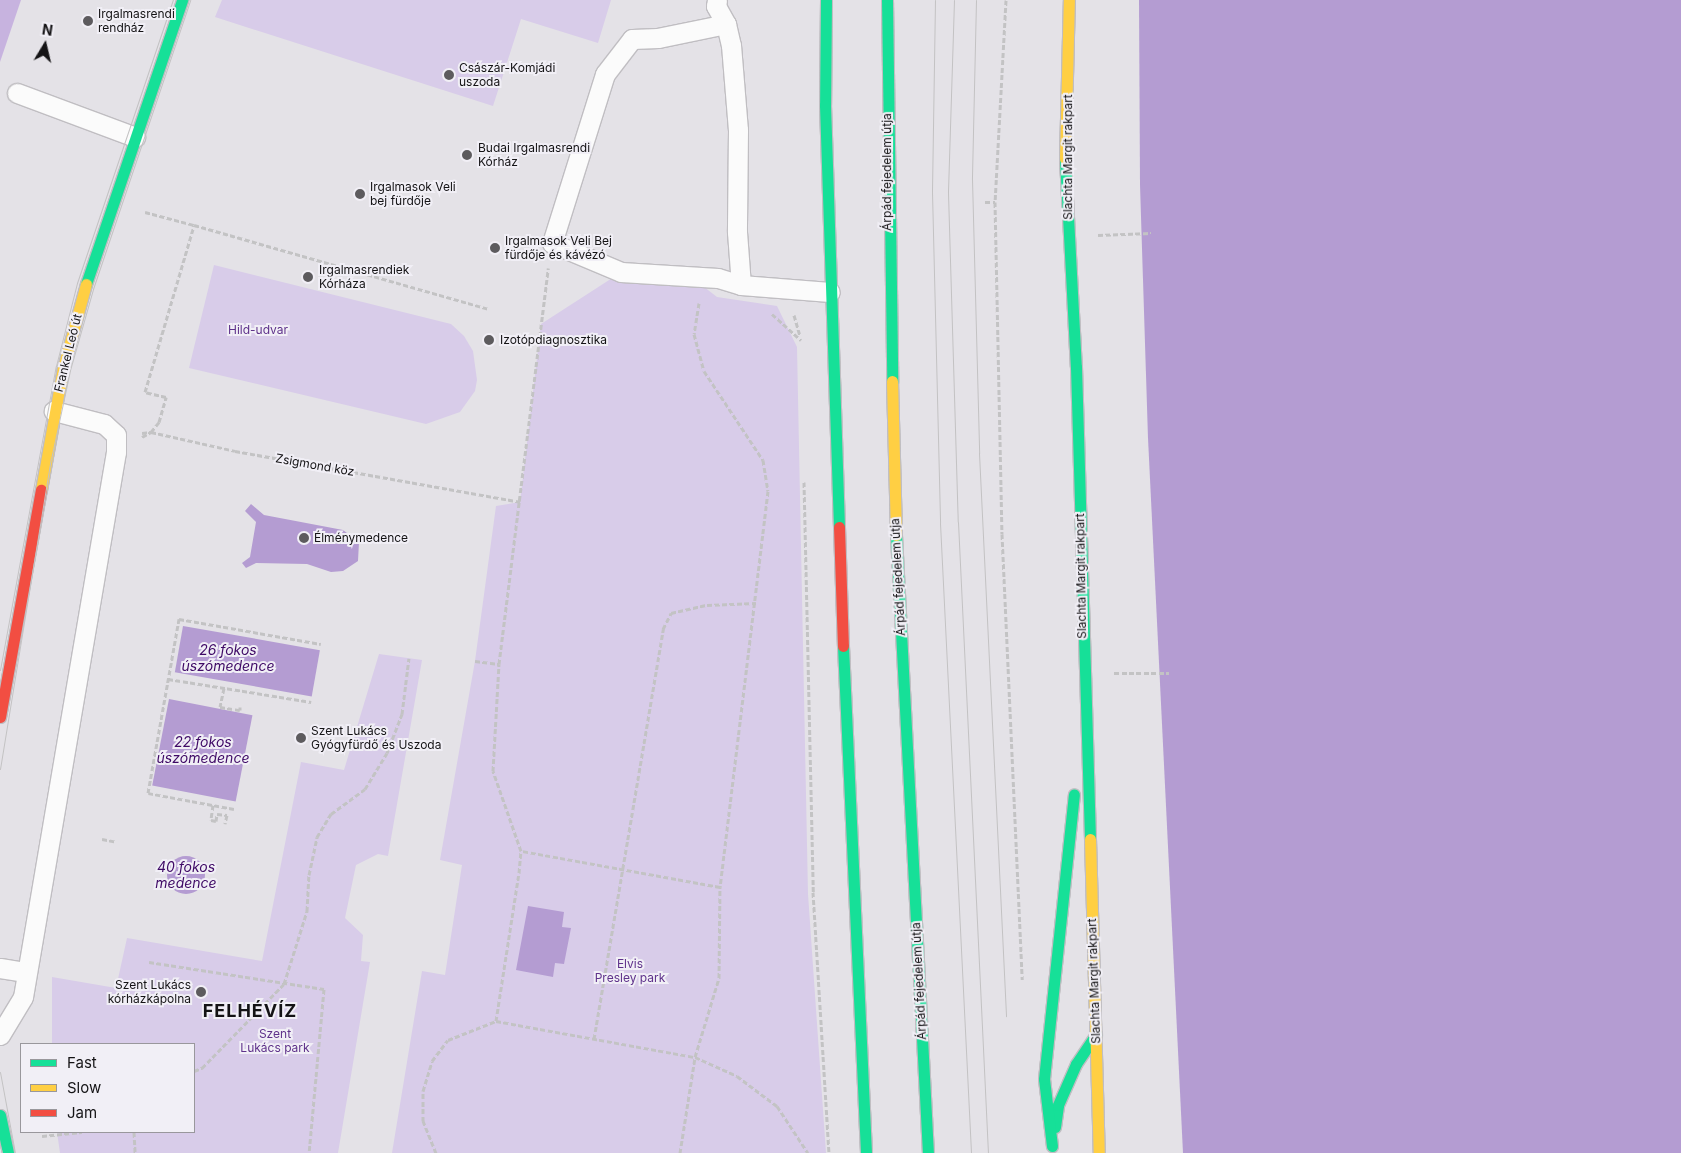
<!DOCTYPE html>
<meta charset="utf-8">
<style>
body{margin:0}
#map{position:relative;width:1681px;height:1153px;overflow:hidden;background:#e4e2e7;font-family:Inter,sans-serif}
div>[style]{position:absolute}
.green>*{inset:0;background:#d8cce9}
.forest>*{inset:0;background:#c7b3df}
.water>*{inset:0;background:#b49cd2;transform-origin:0 0}
.round{border-radius:50%}
.path>*{height:3px;margin-top:-1.5px;transform-origin:0;background:repeating-linear-gradient(90deg,#c3c3c4 0 5px,transparent 0 7.5px)}
.roads{filter:drop-shadow(1px 0 #c0bec2) drop-shadow(-1px 0 #c0bec2) drop-shadow(0 1px #c0bec2) drop-shadow(0 -1px #c0bec2)}
.lane>*{height:19px;margin:-9.5px;padding:0 9.5px;transform-origin:9.5px;border-radius:9.5px;background:#fbfbfb}
.fast>*{height:11px;margin:-5.5px;padding:0 5.5px;transform-origin:5.5px;border-radius:5.5px;background:#16e098}
.slow>*{height:11px;margin:-5.5px;padding:0 5.5px;transform-origin:5.5px;border-radius:5.5px;background:#ffcf43}
.jam>*{height:11px;margin:-5.5px;padding:0 5.5px;transform-origin:5.5px;border-radius:5.5px;background:#f24e42}
.tram>*{height:1px;margin:-0.5px;padding:0 0.5px;transform-origin:0.5px;border-radius:0.5px;background:#c3c2c3}
.dots>*{width:14px;height:14px;translate:-50% -50%;box-sizing:border-box;border:2px solid #f1eff6;border-radius:50%}
span{translate:-50% -50%;white-space:nowrap;text-align:center;line-height:1.15;-webkit-text-stroke:4px #f1eff6;paint-order:stroke}
.poi-label{font-size:12px;color:#141315}
.left{translate:0 -50%;text-align:left}
.right{translate:-100% -50%;text-align:right}
.street-label{font-size:12px;color:#141315}
.park-label{font-size:12px;color:#5f328b}
.water-label{font-size:14px;color:#3f0a66;font-style:italic}
.district-label{font-size:18px;color:#141315;font-weight:700;letter-spacing:1px}
.legend{position:absolute;left:20px;top:1043px;width:175px;height:90px;box-sizing:border-box;background:#f1eff6;border:1px solid #99979c;margin:0;padding:6px 9px;list-style:none;font-size:15px;color:#141315}
.legend li{display:flex;align-items:center;gap:10px;height:25px}
.legend b{width:25px;border:1px solid #99979c}
.north{position:absolute;left:20px;top:20px;width:50px;height:50px;-webkit-text-stroke:4px #f1eff6;paint-order:stroke;rotate:9deg;font-size:14px;font-weight:700;line-height:20px;text-align:center;color:#141315}
.north::after{content:'';display:block;margin:auto;width:18px;height:22px;background:#141315;clip-path:polygon(50% 0,100% 100%,50% 72%,0 100%)}
</style>
<div id="map">
<div class="green">
<div style="clip-path:polygon(222px 0,611px 0,598px 43px,521px 19px,493px 106px,215px 17px)"></div>
<div style="clip-path:polygon(214px 265px,451px 324px,464px 336px,473px 351px,477px 380px,475px 391px,460px 412px,426px 424px,189px 368px)"></div>
<div style="clip-path:polygon(620px 273px,690px 276px,717px 297px,777px 306px,797px 347px,808px 894px,826px 1153px,392px 1153px,422px 971px,445px 975px,462px 865px,440px 860px,475px 661px,496px 506px,520px 502px,541px 324px)"></div>
<div style="clip-path:polygon(379px 654px,422px 660px,388px 856px,378px 854px,356px 865px,345px 918px,363px 935px,361px 961px,370px 962px,338px 1153px,60px 1153px,57px 1132px,194px 1132px,194px 1044px,52px 1044px,52px 977px,116px 988px,127px 938px,262px 961px,301px 762px,344px 770px)"></div>
</div>
<div class="forest">
<div style="clip-path:polygon(0 0,21px 0,0 62px)"></div>
</div>
<div class="water">
<div style="clip-path:polygon(1139px 0,1681px 0,1681px 1153px,1183px 1153px,1148px 438px,1140px 185px)"></div>
<div style="clip-path:polygon(251px 504px,264px 515px,343px 530px,359px 542px,358px 561px,343px 571px,331px 572px,307px 564px,256px 563px,246px 568px,242px 563px,250px 557px,256px 522px,245px 511px)"></div>
<div style="left:183px;top:626px;width:139px;height:47px;rotate:10deg"></div>
<div style="left:169px;top:699px;width:85px;height:88px;rotate:11deg"></div>
<div class="round" style="left:167px;top:856px;width:38px;height:38px"></div>
<div style="clip-path:polygon(528px 906px,564px 912px,562px 927px,571px 928px,564px 964px,555px 963px,553px 977px,516px 970px)"></div>
</div>
<div class="path">
<div style="left:1006px;top:0;width:202px;rotate:93.1deg"></div>
<div style="left:995px;top:202px;width:332px;rotate:88.8deg"></div>
<div style="left:1002px;top:534px;width:446px;rotate:87.4deg"></div>
<div style="left:985px;top:202px;width:10px"></div>
<div style="left:145px;top:212px;width:51px;rotate:14.9deg"></div>
<div style="left:1098px;top:235px;width:53px;rotate:-2.2deg"></div>
<div style="left:699px;top:303px;width:31px;rotate:99deg"></div>
<div style="left:694px;top:334px;width:38px;rotate:75deg"></div>
<div style="left:704px;top:371px;width:107px;rotate:56.5deg"></div>
<div style="left:763px;top:460px;width:31px;rotate:81deg"></div>
<div style="left:768px;top:491px;width:399px;rotate:96.9deg"></div>
<div style="left:772px;top:314px;width:39px;rotate:42deg"></div>
<div style="left:794px;top:315px;width:22px;rotate:74deg"></div>
<div style="left:142px;top:433px;width:9px;rotate:-6deg"></div>
<div style="left:151px;top:432px;width:13px;rotate:-51deg"></div>
<div style="left:159px;top:422px;width:26px;rotate:-74deg"></div>
<div style="left:166px;top:397px;width:22px;rotate:-167deg"></div>
<div style="left:145px;top:392px;width:174px;rotate:-73.6deg"></div>
<div style="left:194px;top:225px;width:307px;rotate:15.9deg"></div>
<div style="left:142px;top:437px;width:10px;rotate:-29deg"></div>
<div style="left:151px;top:432px;width:86px;rotate:12.7deg"></div>
<div style="left:235px;top:451px;width:290px;rotate:10.1deg"></div>
<div style="left:804px;top:482px;width:410px;rotate:88.7deg"></div>
<div style="left:813px;top:892px;width:261px;rotate:86.5deg"></div>
<div style="left:475px;top:661px;width:24px;rotate:7deg"></div>
<div style="left:1114px;top:673px;width:55px"></div>
<div style="left:168px;top:679px;width:145px;rotate:9.1deg"></div>
<div style="left:224px;top:688px;width:19px;rotate:102deg"></div>
<div style="left:220px;top:707px;width:20px;rotate:9deg"></div>
<div style="left:240px;top:710px;width:3px;rotate:-90deg"></div>
<div style="left:213px;top:805px;width:15px;rotate:98deg"></div>
<div style="left:211px;top:820px;width:5px;rotate:11deg"></div>
<div style="left:216px;top:821px;width:7px;rotate:-82deg"></div>
<div style="left:217px;top:814px;width:10px;rotate:6deg"></div>
<div style="left:227px;top:815px;width:9px;rotate:103deg"></div>
<div style="left:234px;top:809px;width:87px;rotate:-169.5deg"></div>
<div style="left:148px;top:793px;width:177px;rotate:-79.9deg"></div>
<div style="left:179px;top:619px;width:144px;rotate:10deg"></div>
<div style="left:102px;top:839px;width:15px;rotate:11deg"></div>
<div style="left:149px;top:962px;width:177px;rotate:8.8deg"></div>
<div style="left:324px;top:989px;width:165px;rotate:95.2deg"></div>
<div style="left:496px;top:1021px;width:202px;rotate:10.3deg"></div>
<div style="left:695px;top:1057px;width:83px;rotate:-73.1deg"></div>
<div style="left:719px;top:978px;width:91px;rotate:-89.4deg"></div>
<div style="left:720px;top:887px;width:202px;rotate:-169.7deg"></div>
<div style="left:594px;top:1039px;width:416px;rotate:-80.4deg"></div>
<div style="left:663px;top:629px;width:18px;rotate:-63deg"></div>
<div style="left:671px;top:613px;width:37px;rotate:-13deg"></div>
<div style="left:707px;top:605px;width:49px;rotate:-2.3deg"></div>
<div style="left:194px;top:1071px;width:9px;rotate:-21deg"></div>
<div style="left:202px;top:1068px;width:117px;rotate:-45.7deg"></div>
<div style="left:284px;top:984px;width:77px;rotate:-72.5deg"></div>
<div style="left:307px;top:911px;width:36px;rotate:-87deg"></div>
<div style="left:309px;top:875px;width:39px;rotate:-78deg"></div>
<div style="left:317px;top:837px;width:27px;rotate:-59deg"></div>
<div style="left:331px;top:814px;width:42px;rotate:-36.3deg"></div>
<div style="left:365px;top:789px;width:42px;rotate:-58.6deg"></div>
<div style="left:387px;top:753px;width:42px;rotate:-69deg"></div>
<div style="left:402px;top:714px;width:56px;rotate:-82.9deg"></div>
<div style="left:134px;top:1132px;width:21px;rotate:87deg"></div>
<div style="left:42px;top:1136px;width:40px;rotate:-5.7deg"></div>
<div style="left:436px;top:1153px;width:35px;rotate:-112deg"></div>
<div style="left:423px;top:1121px;width:30px;rotate:-90deg"></div>
<div style="left:423px;top:1091px;width:31px;rotate:-73deg"></div>
<div style="left:432px;top:1061px;width:26px;rotate:-53deg"></div>
<div style="left:448px;top:1040px;width:52px;rotate:-21.6deg"></div>
<div style="left:496px;top:1021px;width:150px;rotate:-81.2deg"></div>
<div style="left:519px;top:873px;width:22px;rotate:-85deg"></div>
<div style="left:521px;top:851px;width:85px;rotate:-109.3deg"></div>
<div style="left:493px;top:771px;width:107px;rotate:-86.8deg"></div>
<div style="left:499px;top:664px;width:399px;rotate:-82.9deg"></div>
<div style="left:680px;top:1153px;width:97px;rotate:-81.1deg"></div>
<div style="left:695px;top:1057px;width:46px;rotate:24.3deg"></div>
<div style="left:737px;top:1076px;width:50px;rotate:36.9deg"></div>
<div style="left:777px;top:1106px;width:56px;rotate:56.6deg"></div>
</div>
<div class="roads">
<div class="lane">
<div style="left:717px;top:0;width:6px;rotate:99deg"></div>
<div style="left:716px;top:6px;width:21px;rotate:61deg"></div>
<div style="left:726px;top:24px;width:22px;rotate:77deg"></div>
<div style="left:731px;top:45px;width:85px;rotate:85.3deg"></div>
<div style="left:738px;top:130px;width:102px;rotate:90.6deg"></div>
<div style="left:737px;top:232px;width:53px;rotate:85.7deg"></div>
<div style="left:726px;top:24px;width:69px;rotate:168.4deg"></div>
<div style="left:658px;top:38px;width:26px;rotate:178deg"></div>
<div style="left:632px;top:39px;width:44px;rotate:127.6deg"></div>
<div style="left:605px;top:74px;width:177px;rotate:107.4deg"></div>
<div style="left:552px;top:243px;width:75px;rotate:22.8deg"></div>
<div style="left:621px;top:272px;width:97px;rotate:3.5deg"></div>
<div style="left:718px;top:278px;width:24px;rotate:17deg"></div>
<div style="left:741px;top:285px;width:89px;rotate:4.5deg"></div>
<div style="left:17px;top:93px;width:126px;rotate:20.4deg"></div>
<div style="left:0;top:968px;width:26px;rotate:9deg"></div>
<div style="left:0;top:1035px;width:44px;rotate:-58.8deg"></div>
<div style="left:23px;top:997px;width:553px;rotate:-80.32deg"></div>
<div style="left:116px;top:452px;width:17px;rotate:-90deg"></div>
<div style="left:116px;top:435px;width:16px;rotate:-137deg"></div>
<div style="left:104px;top:424px;width:52px;rotate:-165.4deg"></div>
</div>
<div class="fast">
<div style="left:826px;top:0;width:105px;rotate:90.5deg"></div>
<div style="left:825px;top:105px;width:422px;rotate:88.1deg"></div>
<div style="left:887px;top:0;width:381px;rotate:89.2deg"></div>
<div style="left:1065px;top:159px;width:208px;rotate:87deg"></div>
<div style="left:1076px;top:367px;width:472px;rotate:88.3deg"></div>
<div style="left:86px;top:284px;width:300px;rotate:-71.3deg"></div>
<div style="left:896px;top:535px;width:619px;rotate:87.04deg"></div>
<div style="left:843px;top:646px;width:508px;rotate:87.4deg"></div>
<div style="left:0;top:1115px;width:39px;rotate:78deg"></div>
<div style="left:1055px;top:1127px;width:22px;rotate:-82deg"></div>
<div style="left:1058px;top:1105px;width:45px;rotate:-66.3deg"></div>
<div style="left:1076px;top:1064px;width:36px;rotate:-56deg"></div>
<div style="left:1052px;top:1146px;width:67px;rotate:-96.8deg"></div>
<div style="left:1044px;top:1079px;width:286px;rotate:-84deg"></div>
</div>
<div class="slow">
<div style="left:1065px;top:159px;width:159px;rotate:-88.6deg"></div>
<div style="left:892px;top:381px;width:154px;rotate:88.5deg"></div>
<div style="left:41px;top:490px;width:124px;rotate:-79.8deg"></div>
<div style="left:63px;top:368px;width:87px;rotate:-74.7deg"></div>
<div style="left:1090px;top:839px;width:314px;rotate:88.4deg"></div>
</div>
<div class="jam">
<div style="left:839px;top:527px;width:119px;rotate:88.1deg"></div>
<div style="left:0;top:717px;width:231px;rotate:-79.8deg"></div>
</div>
</div>
<div class="tram">
<div style="left:935px;top:0;width:192px;rotate:90.9deg"></div>
<div style="left:932px;top:192px;width:331px;rotate:88.6deg"></div>
<div style="left:940px;top:523px;width:631px;rotate:87.18deg"></div>
<div style="left:954px;top:0;width:193px;rotate:91.8deg"></div>
<div style="left:948px;top:193px;width:329px;rotate:88.3deg"></div>
<div style="left:958px;top:522px;width:632px;rotate:87.28deg"></div>
<div style="left:976px;top:0;width:179px;rotate:91.3deg"></div>
<div style="left:972px;top:179px;width:274px;rotate:88.5deg"></div>
<div style="left:979px;top:453px;width:564px;rotate:87.25deg"></div>
<div style="left:0;top:670px;width:309px;rotate:-79.6deg"></div>
<div style="left:56px;top:366px;width:86px;rotate:-75.8deg"></div>
<div style="left:77px;top:283px;width:299px;rotate:-71.3deg"></div>
<div style="left:0;top:769px;width:314px;rotate:-80.7deg"></div>
<div style="left:51px;top:459px;width:91px;rotate:-77.9deg"></div>
<div style="left:70px;top:370px;width:84px;rotate:-74.1deg"></div>
<div style="left:93px;top:289px;width:305px;rotate:-71.4deg"></div>
<div style="left:0;top:1072px;width:82px;rotate:79.5deg"></div>
<div style="left:0;top:1146px;width:7px;rotate:74deg"></div>
</div>
<div class="dots">
<div style="left:88px;top:21px;background:#5d5b5e"></div>
<div style="left:449px;top:75px;background:#5d5b5e"></div>
<div style="left:467px;top:155px;background:#5d5b5e"></div>
<div style="left:360px;top:194px;background:#5d5b5e"></div>
<div style="left:495px;top:248px;background:#5d5b5e"></div>
<div style="left:308px;top:277px;background:#5d5b5e"></div>
<div style="left:489px;top:340px;background:#5d5b5e"></div>
<div style="left:304px;top:538px;background:#5d5b5e"></div>
<div style="left:301px;top:738px;background:#5d5b5e"></div>
<div style="left:201px;top:992px;background:#5d5b5e"></div>
</div>
<div class="poi-label">
<span class="left" style="left:98px;top:21px">Irgalmasrendi<br>rendház</span>
<span class="left" style="left:459px;top:75px">Császár-Komjádi<br>uszoda</span>
<span class="left" style="left:478px;top:155px">Budai Irgalmasrendi<br>Kórház</span>
<span class="left" style="left:370px;top:194px">Irgalmasok Veli<br>bej fürdője</span>
<span class="left" style="left:505px;top:248px">Irgalmasok Veli Bej<br>fürdője és kávézó</span>
<span class="left" style="left:319px;top:277px">Irgalmasrendiek<br>Kórháza</span>
<span class="left" style="left:500px;top:340px">Izotópdiagnosztika</span>
<span class="left" style="left:314px;top:538px">Élménymedence</span>
<span class="left" style="left:311px;top:738px">Szent Lukács<br>Gyógyfürdő és Uszoda</span>
<span class="right" style="left:191px;top:992px">Szent Lukács<br>kórházkápolna</span>
</div>
<div class="street-label">
<span style="left:1068px;top:157px;rotate:-90deg">Slachta Margit rakpart</span>
<span style="left:887px;top:172px;rotate:-90deg">Árpád fejedelem útja</span>
<span style="left:68px;top:353px;rotate:-76deg">Frankel Leó út</span>
<span style="left:315px;top:465px;rotate:10deg">Zsigmond köz</span>
<span style="left:1081px;top:576px;rotate:-91deg">Slachta Margit rakpart</span>
<span style="left:898px;top:577px;rotate:-93deg">Árpád fejedelem útja</span>
<span style="left:919px;top:981px;rotate:-93deg">Árpád fejedelem útja</span>
<span style="left:1094px;top:981px;rotate:-92deg">Slachta Margit rakpart</span>
</div>
<div class="park-label">
<span style="left:258px;top:330px">Hild-udvar</span>
<span style="left:630px;top:971px">Elvis<br>Presley park</span>
<span style="left:275px;top:1041px">Szent<br>Lukács park</span>
</div>
<div class="water-label">
<span style="left:228px;top:658px">26 fokos<br>úszómedence</span>
<span style="left:203px;top:750px">22 fokos<br>úszómedence</span>
<span style="left:186px;top:875px">40 fokos<br>medence</span>
</div>
<div class="district-label">
<span style="left:250px;top:1011px">FELHÉVÍZ</span>
</div>
<ul class="legend">
<li><b style="height:6px;background:#16e098"></b>Fast</li>
<li><b style="height:6px;background:#ffcf43"></b>Slow</li>
<li><b style="height:6px;background:#f24e42"></b>Jam</li>
</ul>
<div class="north">N</div>
</div>
